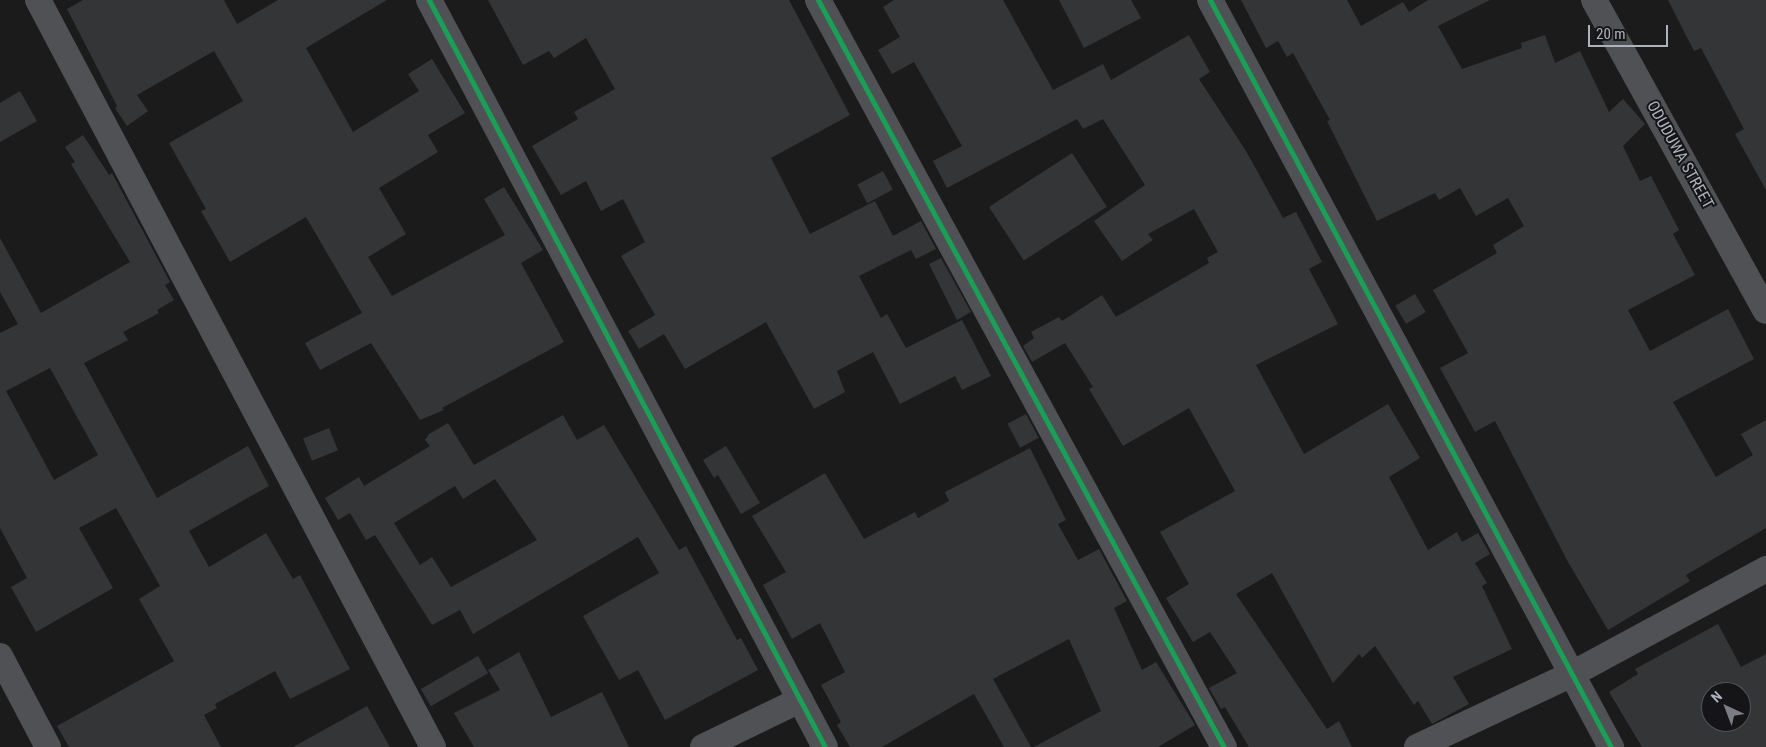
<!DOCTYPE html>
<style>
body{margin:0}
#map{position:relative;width:1766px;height:747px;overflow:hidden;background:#1b1b1c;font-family:"Roboto Condensed",sans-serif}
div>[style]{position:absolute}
.building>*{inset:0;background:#343536;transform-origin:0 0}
.minor>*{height:26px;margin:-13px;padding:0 13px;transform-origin:13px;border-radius:13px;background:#4f5155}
.cycleway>*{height:5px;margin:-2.5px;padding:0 2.5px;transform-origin:2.5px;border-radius:2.5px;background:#1a9f57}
span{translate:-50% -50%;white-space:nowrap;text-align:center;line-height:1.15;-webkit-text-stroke:4px #151518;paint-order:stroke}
.street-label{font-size:16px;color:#adb3bc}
.north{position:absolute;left:1701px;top:682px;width:50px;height:50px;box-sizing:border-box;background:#151518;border:1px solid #52545a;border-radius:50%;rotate:317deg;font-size:14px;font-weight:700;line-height:20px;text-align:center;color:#adb3bc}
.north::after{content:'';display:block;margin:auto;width:18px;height:22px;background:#7a7e84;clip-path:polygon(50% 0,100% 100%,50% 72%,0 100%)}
.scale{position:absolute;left:1588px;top:25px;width:80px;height:22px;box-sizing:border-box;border:2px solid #adb3bc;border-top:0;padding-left:6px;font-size:15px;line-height:18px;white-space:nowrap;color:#adb3bc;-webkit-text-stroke:4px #151518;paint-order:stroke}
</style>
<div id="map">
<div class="building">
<div style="clip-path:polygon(83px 0,224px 0,237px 24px,278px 0,387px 0,306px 48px,353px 132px,419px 91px,408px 74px,432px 59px,465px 113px,428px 135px,438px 152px,379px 188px,406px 234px,368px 257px,392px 296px,505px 235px,484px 199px,504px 187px,543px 250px,521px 263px,564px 342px,442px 408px,444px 410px,420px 420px,371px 343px,320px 370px,305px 343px,362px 313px,306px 217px,230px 262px,201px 211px,206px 209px,169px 143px,243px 101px,214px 51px,137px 95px,148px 111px,127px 126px,115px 108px,117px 106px,67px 9px)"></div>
<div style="clip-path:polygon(488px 0,789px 0,850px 115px,771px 158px,810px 234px,875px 201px,893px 236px,921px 221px,936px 249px,916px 259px,911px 250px,859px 276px,881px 318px,887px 314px,906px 348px,962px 320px,991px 376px,962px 390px,955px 376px,900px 404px,873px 352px,837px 371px,845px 392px,814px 409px,766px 322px,685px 369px,664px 334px,639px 349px,628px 331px,655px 315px,621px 256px,645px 242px,623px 199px,601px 211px,586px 181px,561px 195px,532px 146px,578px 119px,574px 112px,615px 89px,586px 38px,554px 58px,549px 51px,523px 65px)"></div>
<div style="clip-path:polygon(894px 0,1003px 0,1053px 90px,1103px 64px,1111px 80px,1189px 35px,1210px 72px,1199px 79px,1246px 151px,1283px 218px,1296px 212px,1322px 262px,1309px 269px,1338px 324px,1256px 365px,1304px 454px,1388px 404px,1420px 458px,1389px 477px,1428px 550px,1457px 532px,1462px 542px,1478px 533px,1490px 554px,1475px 563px,1487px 583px,1482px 586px,1512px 649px,1453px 677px,1469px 704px,1432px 724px,1418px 701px,1414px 705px,1375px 646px,1362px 658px,1359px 654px,1333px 683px,1272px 573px,1236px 594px,1327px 729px,1339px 721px,1352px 747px,1249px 747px,1225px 707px,1221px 709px,1209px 688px,1237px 673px,1210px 632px,1193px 642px,1166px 598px,1189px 584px,1160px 532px,1235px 491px,1189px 408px,1123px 446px,1089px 389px,1093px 387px,1065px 343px,1032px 362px,1023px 346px,1034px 338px,1031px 332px,1059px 317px,1062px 321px,1102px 295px,1116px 317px,1209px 263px,1207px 258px,1218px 252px,1194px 209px,1148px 234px,1153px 240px,1122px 261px,1094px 221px,1145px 185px,1103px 119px,1083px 129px,1077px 119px,947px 188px,933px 161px,962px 146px,914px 62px,892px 74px,878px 50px,900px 37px,883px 7px)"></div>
<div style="clip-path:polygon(1059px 0,1131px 0,1141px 18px,1084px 48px)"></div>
<div style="clip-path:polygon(1241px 0,1347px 0,1361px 26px,1403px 2px,1409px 12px,1428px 0,1490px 0,1438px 26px,1462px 69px,1522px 48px,1521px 43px,1545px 35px,1555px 63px,1580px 51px,1609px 112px,1623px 99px,1645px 124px,1623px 146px,1640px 181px,1651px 176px,1679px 230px,1673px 234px,1695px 275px,1628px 310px,1650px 351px,1728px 309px,1754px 359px,1673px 402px,1716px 477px,1753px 455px,1741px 434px,1766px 420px,1766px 528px,1686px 575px,1690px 581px,1608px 630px,1568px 562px,1495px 421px,1475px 432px,1440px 368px,1468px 353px,1433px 290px,1497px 253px,1493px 245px,1524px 226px,1508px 198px,1476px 216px,1460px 188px,1439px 200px,1435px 193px,1377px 221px,1327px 121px,1330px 120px,1293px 53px,1287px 57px,1278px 41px,1266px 48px)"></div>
<div style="clip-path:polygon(1668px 0,1766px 0,1766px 190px,1735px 134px,1744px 129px,1701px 48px,1694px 51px)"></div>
<div style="clip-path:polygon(20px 91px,37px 121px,0 142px,0 103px)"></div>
<div style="clip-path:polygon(evenodd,83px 135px,109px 175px,112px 173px,170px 282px,165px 285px,174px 300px,157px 310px,159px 313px,123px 332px,128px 340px,84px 363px,157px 498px,248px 446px,269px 486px,189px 531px,209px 567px,266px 533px,293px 579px,300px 575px,350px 669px,290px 699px,275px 671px,215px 704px,217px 708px,204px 715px,221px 747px,69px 747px,57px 726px,174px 661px,139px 599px,160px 586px,116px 508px,79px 528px,113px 588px,36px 632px,11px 587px,27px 578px,0 528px,0 333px,18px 324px,0 292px,0 238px,41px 313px,130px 262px,71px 164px,75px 162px,65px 147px,83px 135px,50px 368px,98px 455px,54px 480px,6px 391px,50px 368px)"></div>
<div style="left:1072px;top:153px;width:64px;height:99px;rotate:57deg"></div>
<div style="left:883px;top:171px;width:21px;height:29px;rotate:62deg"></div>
<div style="clip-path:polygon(941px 258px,971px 312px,957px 320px,929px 264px)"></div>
<div style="left:1415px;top:294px;width:21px;height:23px;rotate:59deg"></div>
<div style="left:1026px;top:414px;width:27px;height:21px;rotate:62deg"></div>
<div style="clip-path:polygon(evenodd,563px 415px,577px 440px,604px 425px,679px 550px,686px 546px,737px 640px,741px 638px,758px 670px,665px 720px,638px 670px,619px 680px,583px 616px,659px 573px,638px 537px,473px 634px,460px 610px,432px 625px,375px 535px,366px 540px,350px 513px,338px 520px,325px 498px,359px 477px,364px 486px,430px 446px,425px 440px,429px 434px,448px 423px,474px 465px,563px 415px,495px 479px,537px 540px,451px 587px,432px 557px,420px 565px,394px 523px,455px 486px,463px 499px,495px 479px)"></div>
<div style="left:329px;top:428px;width:24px;height:28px;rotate:68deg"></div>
<div style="clip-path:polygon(726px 446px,760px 503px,741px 514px,718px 475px,714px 478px,703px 460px)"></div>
<div style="clip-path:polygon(1030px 448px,1066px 520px,1058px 524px,1078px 560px,1099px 549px,1127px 601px,1114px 608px,1142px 670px,1156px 662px,1195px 725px,1158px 747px,1034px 747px,1101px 711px,1069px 639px,993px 679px,1031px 747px,1004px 747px,974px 694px,882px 747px,850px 747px,837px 725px,841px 722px,821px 685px,845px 672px,820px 623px,792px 639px,763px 585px,786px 572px,752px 516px,825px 473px,864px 539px,915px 512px,918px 518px,949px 501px,945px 492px)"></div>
<div style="clip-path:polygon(evenodd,1718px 624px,1741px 667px,1766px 654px,1766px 747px,1642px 747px,1609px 692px,1638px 674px,1635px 669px,1718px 624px,1711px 692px,1741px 692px,1741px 722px,1711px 722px,1711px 692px)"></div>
<div style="clip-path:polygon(519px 652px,551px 717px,602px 692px,629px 747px,474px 747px,454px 713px,500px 690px,488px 670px)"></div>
<div style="left:478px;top:656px;width:20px;height:66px;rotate:60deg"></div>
<div style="clip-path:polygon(367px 706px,390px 747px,293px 747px)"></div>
</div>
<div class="minor">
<div style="left:38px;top:0;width:845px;rotate:62.13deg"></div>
<div style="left:429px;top:0;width:845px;rotate:62.07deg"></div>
<div style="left:818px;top:0;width:850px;rotate:61.48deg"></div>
<div style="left:1210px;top:0;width:848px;rotate:61.77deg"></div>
<div style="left:1594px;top:0;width:355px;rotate:61.1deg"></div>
<div style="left:0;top:656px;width:103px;rotate:62.2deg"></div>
<div style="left:703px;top:747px;width:108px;rotate:-25.9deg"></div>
<div style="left:1417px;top:747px;width:171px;rotate:-25.2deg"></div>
<div style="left:1572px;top:674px;width:221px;rotate:-28.4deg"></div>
</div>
<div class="cycleway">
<div style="left:429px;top:0;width:845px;rotate:62.07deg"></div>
<div style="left:818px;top:0;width:850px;rotate:61.48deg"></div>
<div style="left:1210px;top:0;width:848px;rotate:61.77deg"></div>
</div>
<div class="street-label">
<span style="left:1680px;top:155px;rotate:61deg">ODUDUWA STREET</span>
</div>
<div class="north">N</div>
<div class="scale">20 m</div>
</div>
